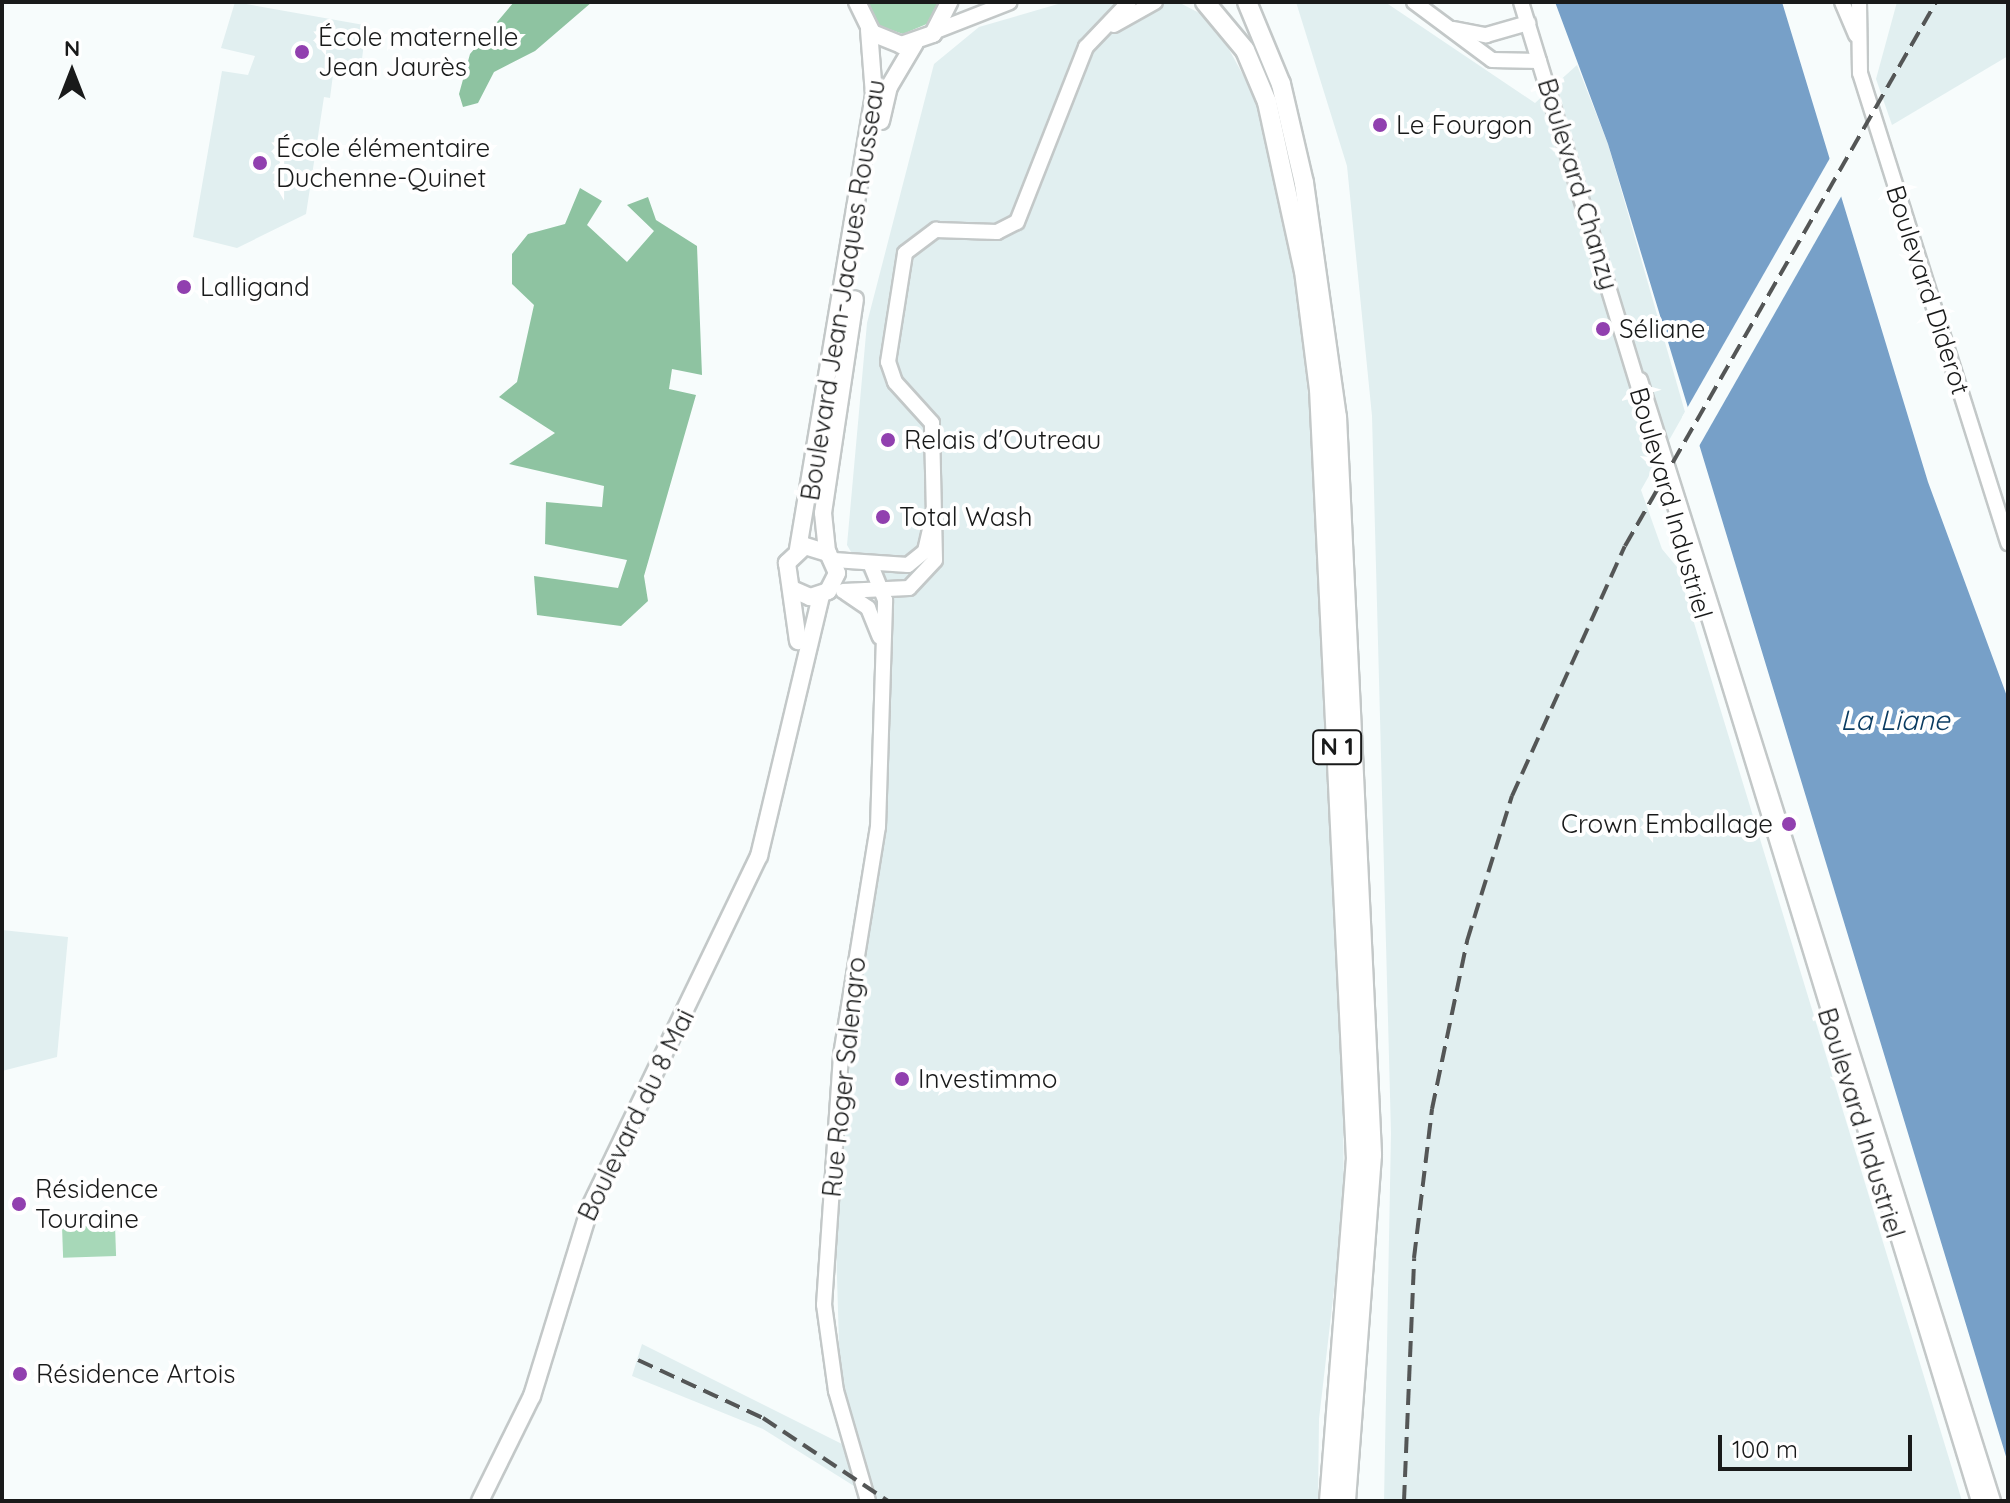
<!DOCTYPE html>
<meta charset="utf-8">
<style>
body{margin:0}
#map{position:relative;width:2010px;height:1503px;overflow:hidden;background:#f7fcfc;font-family:Quicksand,sans-serif}
div>[style]{position:absolute}
.built>*{inset:0;background:#e1eff0}
.green>*{inset:0;background:#a7d8b8;transform-origin:0 0}
.forest>*{inset:0;background:#8ec3a1}
.water>*{inset:0;background:#77a0c8}
.pier>*{inset:0;background:#f7fcfc}
.roads{filter:drop-shadow(2px 0 #c3c8c8) drop-shadow(-2px 0 #c3c8c8) drop-shadow(0 2px #c3c8c8) drop-shadow(0 -2px #c3c8c8)}
.tertiary>*{height:14px;margin:-7px;padding:0 7px;transform-origin:7px;border-radius:7px;background:#fff}
.secondary>*{height:16px;margin:-8px;padding:0 8px;transform-origin:8px;border-radius:8px;background:#fff}
.trunk>*{height:18px;margin:-9px;padding:0 9px;transform-origin:9px;border-radius:9px;background:#fff}
.rail>*{height:4px;margin-top:-2px;transform-origin:0;background:repeating-linear-gradient(90deg,#545656 0 16px,transparent 0 24px)}
.dots>*{width:22px;height:22px;translate:-50% -50%;box-sizing:border-box;border:4px solid #fff;border-radius:50%}
span{translate:-50% -50%;white-space:nowrap;text-align:center;line-height:1.15;-webkit-text-stroke:8px #fff;paint-order:stroke}
.shield-label span{padding:2px 6px;background:#fff;border:2px solid;border-radius:6px;-webkit-text-stroke-width:0}
.shield-label{font-size:24px;color:#191a1a;font-weight:700}
.poi-label{font-size:26px;color:#191a1a}
.left{translate:0 -50%;text-align:left}
.right{translate:-100% -50%;text-align:right}
.street-label{font-size:26px;color:#191a1a}
.water-label{font-size:28px;color:#0a3b61;font-style:italic}
.frame{position:absolute;inset:0;border:4px solid #191a1a;pointer-events:none}
.north{position:absolute;left:32px;top:32px;width:80px;height:80px;-webkit-text-stroke:6px #fff;paint-order:stroke;rotate:0deg;font-size:22px;font-weight:700;line-height:32px;text-align:center;color:#191a1a}
.north::after{content:'';display:block;margin:auto;width:28px;height:36px;background:#191a1a;clip-path:polygon(50% 0,100% 100%,50% 72%,0 100%)}
.scale{position:absolute;left:1718px;top:1435px;width:194px;height:36px;box-sizing:border-box;border:4px solid #191a1a;border-top:0;padding-left:10px;font-size:24px;line-height:28px;white-space:nowrap;color:#191a1a;-webkit-text-stroke:6px #fff;paint-order:stroke}
</style>
<div id="map">
<div class="built">
<div style="clip-path:polygon(235px 2px,364px 25px,365px 33px,361px 68px,334px 67px,330px 98px,324px 97px,306px 214px,237px 248px,193px 237px,222px 71px,248px 75px,255px 56px,221px 48px)"></div>
<div style="clip-path:polygon(1065px 2px,1178px 2px,1213px 20px,1255px 97px,1296px 281px,1313px 442px,1343px 1103px,1344px 1204px,1319px 1419px,1318px 1501px,878px 1501px,763px 1429px,632px 1376px,642px 1344px,842px 1444px,836px 1244px,844px 1111px,887px 800px,891px 621px,847px 545px,867px 323px,934px 64px,979px 27px)"></div>
<div style="clip-path:polygon(1296px 2px,1385px 2px,1535px 103px,1577px 65px,1608px 144px,1685px 412px,1641px 490px,1662px 549px,1677px 567px,1962px 1501px,1384px 1501px,1391px 1133px,1372px 416px,1347px 166px)"></div>
<div style="clip-path:polygon(1897px 2px,2008px 2px,2008px 56px,1892px 125px,1876px 79px)"></div>
<div style="clip-path:polygon(2px 930px,68px 937px,57px 1057px,2px 1071px)"></div>
</div>
<div class="green">
<div style="clip-path:polygon(867px 2px,939px 2px,929px 23px,903px 34px,880px 26px)"></div>
<div style="left:115px;top:1225px;width:31px;height:53px;rotate:88deg"></div>
</div>
<div class="forest">
<div style="clip-path:polygon(514px 2px,592px 2px,535px 51px,494px 72px,478px 103px,463px 107px,459px 94px,470px 54px)"></div>
<div style="clip-path:polygon(580px 188px,602px 201px,587px 225px,627px 262px,654px 231px,627px 205px,648px 197px,656px 220px,697px 246px,702px 375px,672px 369px,669px 389px,696px 395px,644px 576px,648px 601px,621px 626px,537px 615px,534px 576px,618px 588px,627px 560px,545px 544px,546px 502px,602px 507px,604px 486px,509px 464px,555px 433px,499px 397px,517px 382px,534px 305px,512px 284px,512px 254px,528px 234px,565px 224px)"></div>
</div>
<div class="water">
<div style="clip-path:polygon(1555px 2px,1782px 2px,1928px 482px,2008px 699px,2008px 1463px,1608px 144px)"></div>
</div>
<div class="pier">
<div style="clip-path:polygon(1830px 158px,1842px 195px,1694px 455px,1682px 417px)"></div>
</div>
<div class="roads">
<div class="tertiary">
<div style="left:1414px;top:2px;width:97px;rotate:36.6deg"></div>
<div style="left:1492px;top:60px;width:47px;rotate:1.2deg"></div>
<div style="left:1521px;top:2px;width:1567px;rotate:73.01deg"></div>
<div style="left:1842px;top:2px;width:36px;rotate:67deg"></div>
<div style="left:1859px;top:2px;width:71px;rotate:89.2deg"></div>
<div style="left:1860px;top:73px;width:493px;rotate:72.5deg"></div>
<div style="left:1114px;top:25px;width:47px;rotate:-29.3deg"></div>
<div style="left:1454px;top:29px;width:33px;rotate:11deg"></div>
<div style="left:1486px;top:35px;width:44px;rotate:-15.9deg"></div>
<div style="left:936px;top:31px;width:79px;rotate:-21.4deg"></div>
<div style="left:1640px;top:380px;width:1175px;rotate:72.52deg"></div>
<div style="left:834px;top:560px;width:74px;rotate:3.9deg"></div>
<div style="left:908px;top:565px;width:22px;rotate:-39deg"></div>
<div style="left:925px;top:551px;width:22px;rotate:-77deg"></div>
<div style="left:843px;top:591px;width:66px;rotate:-2.6deg"></div>
<div style="left:909px;top:588px;width:38px;rotate:-47deg"></div>
<div style="left:935px;top:560px;width:137px;rotate:-91.3deg"></div>
<div style="left:932px;top:423px;width:55px;rotate:-132.1deg"></div>
<div style="left:895px;top:382px;width:21px;rotate:-109deg"></div>
<div style="left:888px;top:362px;width:110px;rotate:-81.1deg"></div>
<div style="left:905px;top:253px;width:39px;rotate:-37deg"></div>
<div style="left:936px;top:230px;width:61px;rotate:1.9deg"></div>
<div style="left:997px;top:232px;width:22px;rotate:-27deg"></div>
<div style="left:1017px;top:222px;width:188px;rotate:-68.5deg"></div>
<div style="left:1086px;top:47px;width:62px;rotate:-46.3deg"></div>
<div style="left:846px;top:593px;width:27px;rotate:34deg"></div>
<div style="left:868px;top:608px;width:31px;rotate:68deg"></div>
<div style="left:868px;top:1501px;width:115px;rotate:-106.2deg"></div>
<div style="left:836px;top:1391px;width:87px;rotate:-97.9deg"></div>
<div style="left:824px;top:1305px;width:251px;rotate:-86.1deg"></div>
<div style="left:841px;top:1055px;width:231px;rotate:-80.8deg"></div>
<div style="left:878px;top:827px;width:227px;rotate:-88.2deg"></div>
<div style="left:885px;top:600px;width:37px;rotate:-112deg"></div>
</div>
<div class="secondary">
<div style="left:857px;top:2px;width:34px;rotate:64deg"></div>
<div style="left:872px;top:33px;width:31px;rotate:22deg"></div>
<div style="left:901px;top:45px;width:34px;rotate:-19deg"></div>
<div style="left:933px;top:34px;width:36px;rotate:-63deg"></div>
<div style="left:881px;top:121px;width:35px;rotate:-77deg"></div>
<div style="left:889px;top:87px;width:51px;rotate:-59.4deg"></div>
<div style="left:798px;top:549px;width:460px;rotate:-80.5deg"></div>
<div style="left:874px;top:95px;width:65px;rotate:-94.4deg"></div>
<div style="left:827px;top:551px;width:38px;rotate:-96deg"></div>
<div style="left:823px;top:513px;width:216px;rotate:-81.5deg"></div>
<div style="left:792px;top:589px;width:20px;rotate:24deg"></div>
<div style="left:810px;top:597px;width:19px;rotate:-18deg"></div>
<div style="left:828px;top:591px;width:20px;rotate:-63deg"></div>
<div style="left:837px;top:573px;width:22px;rotate:-114deg"></div>
<div style="left:828px;top:553px;width:24px;rotate:-163deg"></div>
<div style="left:805px;top:546px;width:25px;rotate:137deg"></div>
<div style="left:787px;top:563px;width:79px;rotate:82deg"></div>
<div style="left:480px;top:1501px;width:117px;rotate:-63.7deg"></div>
<div style="left:532px;top:1396px;width:198px;rotate:-72.9deg"></div>
<div style="left:590px;top:1207px;width:390px;rotate:-64.3deg"></div>
<div style="left:759px;top:856px;width:268px;rotate:-76.6deg"></div>
</div>
<div class="trunk">
<div style="left:1205px;top:2px;width:62px;rotate:50.2deg"></div>
<div style="left:1245px;top:50px;width:56px;rotate:67.1deg"></div>
<div style="left:1267px;top:102px;width:173px;rotate:77.7deg"></div>
<div style="left:1304px;top:271px;width:119px;rotate:82.8deg"></div>
<div style="left:1319px;top:389px;width:770px;rotate:87.25deg"></div>
<div style="left:1356px;top:1158px;width:344px;rotate:94.5deg"></div>
<div style="left:1247px;top:2px;width:89px;rotate:67.5deg"></div>
<div style="left:1281px;top:84px;width:102px;rotate:76.9deg"></div>
<div style="left:1304px;top:183px;width:236px;rotate:82deg"></div>
<div style="left:1337px;top:417px;width:739px;rotate:87.28deg"></div>
<div style="left:1372px;top:1155px;width:347px;rotate:94.3deg"></div>
</div>
</div>
<div class="rail">
<div style="left:638px;top:1360px;width:138px;rotate:24.9deg"></div>
<div style="left:763px;top:1418px;width:150px;rotate:33.6deg"></div>
<div style="left:1404px;top:1501px;width:243px;rotate:-87.6deg"></div>
<div style="left:1414px;top:1258px;width:150px;rotate:-83.1deg"></div>
<div style="left:1432px;top:1109px;width:172px;rotate:-78.2deg"></div>
<div style="left:1467px;top:941px;width:152px;rotate:-72.8deg"></div>
<div style="left:1512px;top:796px;width:274px;rotate:-65.7deg"></div>
<div style="left:1625px;top:546px;width:627px;rotate:-60.24deg"></div>
</div>
<div class="dots">
<div style="left:302px;top:52px;background:#9140af"></div>
<div style="left:1380px;top:125px;background:#9140af"></div>
<div style="left:260px;top:163px;background:#9140af"></div>
<div style="left:184px;top:287px;background:#9140af"></div>
<div style="left:1603px;top:329px;background:#9140af"></div>
<div style="left:888px;top:440px;background:#9140af"></div>
<div style="left:883px;top:517px;background:#9140af"></div>
<div style="left:1789px;top:824px;background:#9140af"></div>
<div style="left:902px;top:1079px;background:#9140af"></div>
<div style="left:19px;top:1204px;background:#9140af"></div>
<div style="left:20px;top:1374px;background:#9140af"></div>
</div>
<div class="shield-label">
<span style="left:1337px;top:747px">N 1</span>
</div>
<div class="poi-label">
<span class="left" style="left:318px;top:52px">École maternelle<br>Jean Jaurès</span>
<span class="left" style="left:1396px;top:125px">Le Fourgon</span>
<span class="left" style="left:276px;top:163px">École élémentaire<br>Duchenne-Quinet</span>
<span class="left" style="left:200px;top:287px">Lalligand</span>
<span class="left" style="left:1619px;top:329px">Séliane</span>
<span class="left" style="left:904px;top:440px">Relais d'Outreau</span>
<span class="left" style="left:899px;top:517px">Total Wash</span>
<span class="right" style="left:1773px;top:824px">Crown Emballage</span>
<span class="left" style="left:918px;top:1079px">Investimmo</span>
<span class="left" style="left:35px;top:1204px">Résidence<br>Touraine</span>
<span class="left" style="left:36px;top:1374px">Résidence Artois</span>
</div>
<div class="street-label">
<span style="left:1578px;top:184px;rotate:73deg">Boulevard Chanzy</span>
<span style="left:843px;top:290px;rotate:-81deg">Boulevard Jean-Jacques Rousseau</span>
<span style="left:1928px;top:290px;rotate:72deg">Boulevard Diderot</span>
<span style="left:1671px;top:503px;rotate:74deg">Boulevard Industriel</span>
<span style="left:844px;top:1077px;rotate:-84deg">Rue Roger Salengro</span>
<span style="left:636px;top:1115px;rotate:-64deg">Boulevard du 8 Mai</span>
<span style="left:1861px;top:1123px;rotate:73deg">Boulevard Industriel</span>
</div>
<div class="water-label">
<span style="left:1895px;top:720px">La Liane</span>
</div>
<div class="frame"></div>
<div class="north">N</div>
<div class="scale">100 m</div>
</div>
